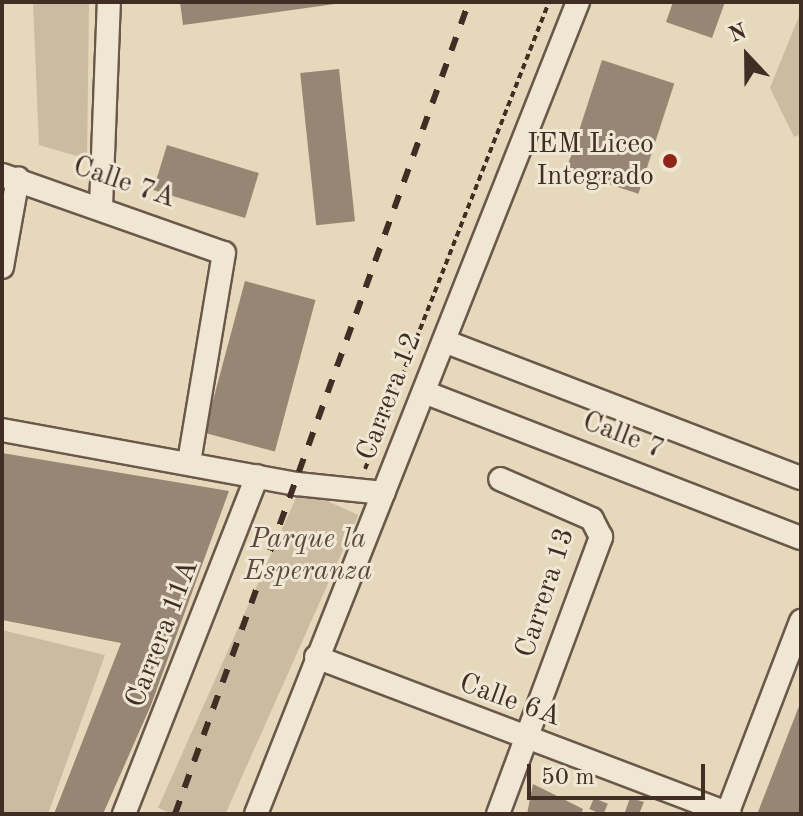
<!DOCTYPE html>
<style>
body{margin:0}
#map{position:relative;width:803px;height:816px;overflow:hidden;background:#e6d8bb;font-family:"Old Standard TT",serif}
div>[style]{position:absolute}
.green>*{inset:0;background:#cabba1;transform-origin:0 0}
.building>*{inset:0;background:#968673;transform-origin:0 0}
.path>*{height:4px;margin-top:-2px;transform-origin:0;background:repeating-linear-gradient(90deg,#402d24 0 6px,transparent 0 10px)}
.roads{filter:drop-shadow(2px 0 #6a584a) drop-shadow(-2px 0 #6a584a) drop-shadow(0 2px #6a584a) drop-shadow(0 -2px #6a584a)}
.minor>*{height:22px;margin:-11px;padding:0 11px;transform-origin:11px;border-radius:11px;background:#efe6d3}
.rail>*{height:6px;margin-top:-3px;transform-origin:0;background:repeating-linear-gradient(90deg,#402d24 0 14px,transparent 0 28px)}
.dots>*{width:22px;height:22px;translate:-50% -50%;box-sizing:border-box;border:4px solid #efe6d3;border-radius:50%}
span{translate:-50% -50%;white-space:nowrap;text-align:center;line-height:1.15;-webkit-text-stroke:6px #efe6d3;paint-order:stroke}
.poi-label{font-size:28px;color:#402d24}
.right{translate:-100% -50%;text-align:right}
.street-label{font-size:28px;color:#402d24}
.park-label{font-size:28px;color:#5c493d;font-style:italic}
.frame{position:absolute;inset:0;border:4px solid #402d24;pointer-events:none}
.north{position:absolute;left:707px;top:16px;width:80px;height:80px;-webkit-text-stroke:6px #efe6d3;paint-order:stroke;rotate:338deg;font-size:22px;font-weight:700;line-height:32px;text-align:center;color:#402d24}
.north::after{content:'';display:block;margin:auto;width:28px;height:36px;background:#402d24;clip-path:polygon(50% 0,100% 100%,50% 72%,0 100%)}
.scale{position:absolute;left:527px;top:764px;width:178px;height:36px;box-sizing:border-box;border:4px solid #402d24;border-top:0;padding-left:10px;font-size:24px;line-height:28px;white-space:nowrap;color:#402d24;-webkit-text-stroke:6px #efe6d3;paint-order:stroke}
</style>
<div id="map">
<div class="green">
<div style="clip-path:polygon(33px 2px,89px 2px,87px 159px,39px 145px)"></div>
<div style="clip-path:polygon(801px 11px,801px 134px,794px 137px,770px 88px)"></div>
<div style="left:300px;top:489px;width:64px;height:349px;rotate:24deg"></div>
<div style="clip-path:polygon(2px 630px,105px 655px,48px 814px,2px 814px)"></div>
</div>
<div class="building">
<div style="clip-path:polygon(180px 2px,335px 2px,335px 4px,183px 25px)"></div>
<div style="clip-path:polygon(673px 2px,725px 2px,712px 38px,666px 22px)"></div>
<div style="left:602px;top:60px;width:76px;height:116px;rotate:18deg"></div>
<div style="left:339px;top:69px;width:153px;height:39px;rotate:84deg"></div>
<div style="left:167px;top:145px;width:96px;height:47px;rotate:17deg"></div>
<div style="left:245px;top:281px;width:73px;height:157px;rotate:15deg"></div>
<div style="clip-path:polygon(2px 453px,229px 491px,151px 705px,103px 814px,54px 814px,121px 643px,2px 620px)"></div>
<div style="clip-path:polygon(801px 701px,801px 814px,763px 814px,758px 812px)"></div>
<div style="clip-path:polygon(533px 784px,583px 809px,581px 814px,527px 814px)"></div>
<div style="left:594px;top:798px;width:15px;height:12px;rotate:23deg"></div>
<div style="clip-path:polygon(630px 798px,644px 802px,639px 814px,625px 812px)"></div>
</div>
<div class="path">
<div style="left:365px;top:469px;width:502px;rotate:-68.5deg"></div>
</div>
<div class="roads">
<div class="minor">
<div style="left:2px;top:175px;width:235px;rotate:19.4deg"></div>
<div style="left:224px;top:253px;width:213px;rotate:99.5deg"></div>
<div style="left:101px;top:207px;width:205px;rotate:-87.8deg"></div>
<div style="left:2px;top:267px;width:90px;rotate:-79.8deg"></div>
<div style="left:444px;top:341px;width:382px;rotate:21deg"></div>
<div style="left:424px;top:392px;width:404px;rotate:21.2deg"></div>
<div style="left:2px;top:430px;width:300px;rotate:10.4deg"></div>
<div style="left:297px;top:484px;width:87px;rotate:5.9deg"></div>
<div style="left:316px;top:657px;width:443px;rotate:20.8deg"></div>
<div style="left:124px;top:814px;width:363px;rotate:-68.5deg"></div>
<div style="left:256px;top:814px;width:874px;rotate:-68.37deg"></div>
<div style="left:498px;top:814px;width:296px;rotate:-69.6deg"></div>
<div style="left:601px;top:537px;width:20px;rotate:-117deg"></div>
<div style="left:592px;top:519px;width:100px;rotate:-156.5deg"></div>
<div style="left:727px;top:814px;width:207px;rotate:-69deg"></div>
</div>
</div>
<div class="rail">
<div style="left:175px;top:814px;width:864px;rotate:-70.1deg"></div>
</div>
<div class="dots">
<div style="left:670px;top:161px;background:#8f2418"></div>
</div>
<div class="poi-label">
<span class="right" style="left:654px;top:161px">IEM Liceo<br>Integrado</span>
</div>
<div class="street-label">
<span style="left:124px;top:183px;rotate:19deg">Calle 7A</span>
<span style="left:390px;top:397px;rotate:-69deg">Carrera 12</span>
<span style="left:623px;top:436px;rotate:21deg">Calle 7</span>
<span style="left:546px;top:593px;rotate:-72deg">Carrera 13</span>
<span style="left:163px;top:634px;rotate:-69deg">Carrera 11A</span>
<span style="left:510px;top:701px;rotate:20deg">Calle 6A</span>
</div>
<div class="park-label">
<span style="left:308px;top:556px">Parque la<br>Esperanza</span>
</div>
<div class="frame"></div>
<div class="north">N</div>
<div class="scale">50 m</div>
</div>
